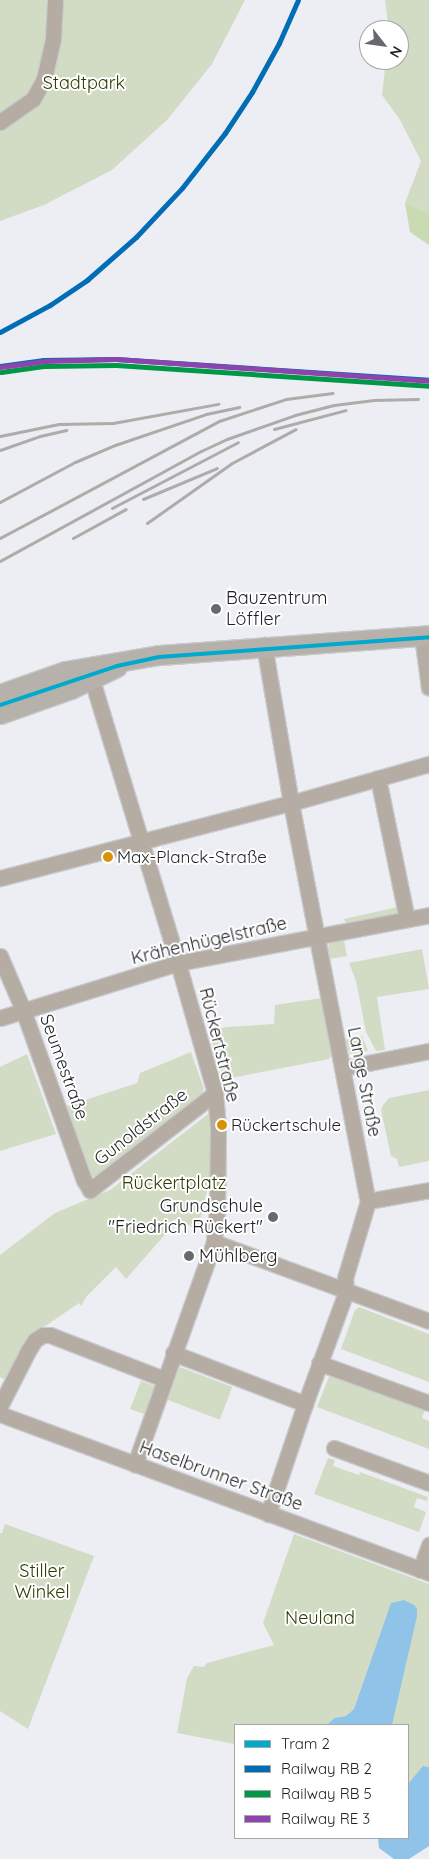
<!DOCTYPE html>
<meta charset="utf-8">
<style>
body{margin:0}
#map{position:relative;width:429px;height:1859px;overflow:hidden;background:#eceef4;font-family:Quicksand,sans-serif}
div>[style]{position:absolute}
.green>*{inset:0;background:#d2dcc4;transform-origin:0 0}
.forest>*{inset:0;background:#cadab3}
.water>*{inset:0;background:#8fc3e8}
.roads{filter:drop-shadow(1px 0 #c8cace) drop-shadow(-1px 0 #c8cace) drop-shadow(0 1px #c8cace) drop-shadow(0 -1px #c8cace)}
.minor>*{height:15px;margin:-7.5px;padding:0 7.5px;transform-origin:7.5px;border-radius:7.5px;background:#b5ada3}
.major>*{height:19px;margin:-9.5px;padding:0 9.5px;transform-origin:9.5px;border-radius:9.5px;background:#b6b2ab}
.rail>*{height:3px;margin:-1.5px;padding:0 1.5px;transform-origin:1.5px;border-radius:1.5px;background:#aeaca9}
.rail-1>*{height:5px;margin:-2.5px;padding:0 2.5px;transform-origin:2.5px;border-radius:2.5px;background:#006db5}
.rail-2>*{height:5px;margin:-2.5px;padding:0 2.5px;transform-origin:2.5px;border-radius:2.5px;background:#009847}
.rail-3>*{height:5px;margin:-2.5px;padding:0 2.5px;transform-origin:2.5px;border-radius:2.5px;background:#8e44ad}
.tram-1>*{height:4px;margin:-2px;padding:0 2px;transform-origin:2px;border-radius:2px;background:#00a9ce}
.dots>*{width:14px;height:14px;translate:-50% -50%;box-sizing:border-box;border:2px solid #fff;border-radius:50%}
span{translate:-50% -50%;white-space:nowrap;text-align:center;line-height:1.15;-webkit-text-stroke:4px #fff;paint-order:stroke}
.bus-label{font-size:17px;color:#1f2124}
.left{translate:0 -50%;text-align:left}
.park-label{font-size:18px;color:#2d3c02}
.poi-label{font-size:18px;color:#1f2124}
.right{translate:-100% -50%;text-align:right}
.street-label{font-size:18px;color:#1f2124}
.legend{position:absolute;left:234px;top:1724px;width:175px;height:115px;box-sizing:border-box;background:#fff;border:1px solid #a5a6a7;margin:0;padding:6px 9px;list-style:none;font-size:15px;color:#1f2124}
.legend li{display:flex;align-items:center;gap:10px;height:25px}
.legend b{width:25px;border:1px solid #a5a6a7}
.north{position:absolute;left:359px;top:20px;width:50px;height:50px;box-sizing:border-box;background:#fff;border:1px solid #a5a6a7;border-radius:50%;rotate:120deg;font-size:14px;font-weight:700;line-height:20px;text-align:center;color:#1f2124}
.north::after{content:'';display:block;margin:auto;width:18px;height:22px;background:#67696d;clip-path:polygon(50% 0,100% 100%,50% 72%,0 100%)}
</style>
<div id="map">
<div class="green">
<div style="clip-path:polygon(0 0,245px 0,212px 64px,167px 120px,112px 170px,44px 205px,0 221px)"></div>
<div style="clip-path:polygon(385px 0,429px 0,429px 213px,405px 203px,421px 161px,400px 120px,382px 95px,386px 60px,399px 60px,399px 30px,389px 30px)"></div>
<div style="clip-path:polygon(402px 906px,401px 913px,346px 924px,344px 919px)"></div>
<div style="clip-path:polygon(344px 940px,347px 956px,330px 959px,328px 946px,330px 943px)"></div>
<div style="clip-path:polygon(422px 949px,429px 989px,377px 997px,385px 1050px,376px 1051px,366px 1032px,356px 981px,349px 963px)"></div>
<div style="clip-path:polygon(322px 998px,331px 1056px,329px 1059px,226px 1079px,223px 1078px,209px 1032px,226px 1027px,274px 1024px,275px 1005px)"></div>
<div style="clip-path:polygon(362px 1036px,368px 1051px,350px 1054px,345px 1040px)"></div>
<div style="clip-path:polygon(191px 1052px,204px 1089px,201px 1095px,97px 1177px,92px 1176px,88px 1172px,67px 1106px,137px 1083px,140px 1073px)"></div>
<div style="clip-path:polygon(27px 1054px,56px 1134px,0 1151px,0 1067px)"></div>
<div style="clip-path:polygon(429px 1090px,429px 1161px,399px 1167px,397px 1159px,391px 1156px,381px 1110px,383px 1105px,389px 1098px)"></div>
<div style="clip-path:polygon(208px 1114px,212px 1120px,209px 1182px,198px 1229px,174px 1219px,169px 1230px,126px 1279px,116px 1267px,86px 1297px,81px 1306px,79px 1303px,47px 1325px,33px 1332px,5px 1380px,0 1377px,0 1255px,55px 1213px,110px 1190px)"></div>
<div style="clip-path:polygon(359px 1307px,429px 1334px,429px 1382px,341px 1349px,355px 1310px)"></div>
<div style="left:180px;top:1367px;width:56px;height:35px;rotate:21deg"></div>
<div style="clip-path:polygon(332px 1369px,427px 1404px,422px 1418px,429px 1421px,429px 1449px,317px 1407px)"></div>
<div style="clip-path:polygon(141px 1381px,155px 1386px,131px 1450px,144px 1414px,130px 1409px)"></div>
<div style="clip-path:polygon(328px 1458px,335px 1460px,333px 1466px,359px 1475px,360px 1472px,428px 1497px,427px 1501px,417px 1498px,414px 1507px,426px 1512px,419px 1532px,314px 1494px)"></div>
<div style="clip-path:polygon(5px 1524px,94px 1556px,28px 1729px,0 1711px,0 1533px,2px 1533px)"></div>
<div style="clip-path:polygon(294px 1534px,429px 1584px,429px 1767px,427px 1766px,408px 1784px,408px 1725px,392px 1725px,397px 1696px,387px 1612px,386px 1623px,354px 1709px,346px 1716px,334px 1718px,327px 1725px,235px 1725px,235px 1744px,177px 1733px,187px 1678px,194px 1666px,204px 1667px,207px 1663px,274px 1645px,263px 1623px)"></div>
</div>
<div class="forest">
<div style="clip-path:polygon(405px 203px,429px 213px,429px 245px,410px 232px)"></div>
</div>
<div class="water">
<div style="clip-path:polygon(404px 1600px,414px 1605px,417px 1609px,417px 1616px,392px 1725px,327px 1725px,334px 1718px,346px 1716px,354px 1709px,391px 1603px)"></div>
<div style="clip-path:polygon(423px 1766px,429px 1767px,429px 1846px,409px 1859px,394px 1859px,379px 1848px,378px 1838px,408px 1838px,408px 1784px)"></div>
</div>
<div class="roads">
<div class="minor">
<div style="left:0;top:122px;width:40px;rotate:-34.9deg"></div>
<div style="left:33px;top:99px;width:23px;rotate:-61deg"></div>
<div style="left:44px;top:79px;width:41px;rotate:-77.3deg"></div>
<div style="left:53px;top:39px;width:39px;rotate:-87deg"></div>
<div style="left:422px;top:635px;width:53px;rotate:82.5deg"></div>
<div style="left:264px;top:645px;width:160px;rotate:80.3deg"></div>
<div style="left:291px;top:803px;width:405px;rotate:79.1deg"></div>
<div style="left:368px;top:1201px;width:80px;rotate:106.6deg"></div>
<div style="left:345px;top:1278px;width:14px;rotate:86deg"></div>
<div style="left:346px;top:1292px;width:119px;rotate:110.1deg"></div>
<div style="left:305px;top:1404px;width:116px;rotate:108.6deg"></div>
<div style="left:89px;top:670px;width:306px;rotate:73.1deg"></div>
<div style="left:178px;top:963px;width:135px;rotate:74.1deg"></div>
<div style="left:215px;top:1093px;width:35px;rotate:85deg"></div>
<div style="left:218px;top:1128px;width:83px;rotate:90.7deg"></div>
<div style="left:217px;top:1211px;width:31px;rotate:96deg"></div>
<div style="left:214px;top:1242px;width:236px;rotate:109.6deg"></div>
<div style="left:378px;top:778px;width:144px;rotate:78.4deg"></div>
<div style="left:0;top:878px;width:301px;rotate:-14.5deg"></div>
<div style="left:291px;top:803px;width:143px;rotate:-15.8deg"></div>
<div style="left:0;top:956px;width:59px;rotate:66.9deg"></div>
<div style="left:23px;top:1010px;width:181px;rotate:70.3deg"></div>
<div style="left:84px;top:1180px;width:12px;rotate:59deg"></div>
<div style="left:90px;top:1190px;width:158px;rotate:-37.8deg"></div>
<div style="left:0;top:1018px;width:186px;rotate:-17.2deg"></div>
<div style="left:178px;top:963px;width:256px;rotate:-10.8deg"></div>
<div style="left:343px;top:1068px;width:88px;rotate:-11.2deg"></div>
<div style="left:368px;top:1201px;width:62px;rotate:-10.2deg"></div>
<div style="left:214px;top:1242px;width:229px;rotate:20.2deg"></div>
<div style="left:173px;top:1353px;width:142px;rotate:21.1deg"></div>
<div style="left:319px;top:1363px;width:117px;rotate:20deg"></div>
<div style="left:0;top:1406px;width:62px;rotate:-63deg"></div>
<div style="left:28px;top:1351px;width:13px;rotate:-58deg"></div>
<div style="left:35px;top:1340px;width:9px;rotate:-32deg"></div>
<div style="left:43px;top:1335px;width:7px"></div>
<div style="left:50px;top:1335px;width:122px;rotate:21.1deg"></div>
<div style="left:0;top:1414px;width:458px;rotate:20.3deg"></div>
<div style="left:334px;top:1448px;width:101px;rotate:20.2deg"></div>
<div style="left:420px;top:1570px;width:27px;rotate:-70deg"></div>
</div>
<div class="major">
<div style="left:0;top:694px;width:69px;rotate:-19.5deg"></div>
<div style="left:65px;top:671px;width:95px;rotate:-9.7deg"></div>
<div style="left:159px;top:655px;width:271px;rotate:-4.2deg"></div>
<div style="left:0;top:714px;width:75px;rotate:-19.4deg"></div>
<div style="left:71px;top:689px;width:51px;rotate:-25.6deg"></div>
</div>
</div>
<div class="rail">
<div style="left:274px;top:429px;width:74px;rotate:-14.8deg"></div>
<div style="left:0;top:436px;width:60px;rotate:-11.5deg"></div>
<div style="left:59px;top:424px;width:54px;rotate:-1.1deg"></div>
<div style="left:113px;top:423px;width:107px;rotate:-10.3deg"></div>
<div style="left:0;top:450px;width:42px;rotate:-19.3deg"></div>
<div style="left:40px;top:436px;width:27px;rotate:-13deg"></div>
<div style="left:143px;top:499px;width:80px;rotate:-22.7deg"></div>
<div style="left:0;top:502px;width:85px;rotate:-28.1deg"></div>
<div style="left:75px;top:462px;width:43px;rotate:-23deg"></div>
<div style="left:115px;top:445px;width:96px;rotate:-18.8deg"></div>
<div style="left:206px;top:414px;width:34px;rotate:-12deg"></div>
<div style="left:112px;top:508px;width:142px;rotate:-27.6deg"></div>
<div style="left:147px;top:523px;width:104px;rotate:-35.2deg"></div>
<div style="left:232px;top:463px;width:72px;rotate:-28deg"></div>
<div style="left:0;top:538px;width:248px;rotate:-28.1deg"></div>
<div style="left:219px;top:421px;width:71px;rotate:-18.2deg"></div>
<div style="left:286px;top:399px;width:47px;rotate:-7.3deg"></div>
<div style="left:73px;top:538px;width:60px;rotate:-28.7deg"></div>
<div style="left:0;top:561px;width:229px;rotate:-28.7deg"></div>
<div style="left:201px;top:451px;width:29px;rotate:-25deg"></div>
<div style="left:227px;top:439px;width:72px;rotate:-19.4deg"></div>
<div style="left:295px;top:415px;width:40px;rotate:-14.4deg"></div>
<div style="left:334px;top:405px;width:40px;rotate:-7.1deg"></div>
<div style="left:374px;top:400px;width:44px;rotate:-1.3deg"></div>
</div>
<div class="rail-1">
<div style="left:0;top:332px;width:57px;rotate:-28.4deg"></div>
<div style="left:50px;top:305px;width:45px;rotate:-34deg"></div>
<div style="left:87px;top:280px;width:65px;rotate:-41.3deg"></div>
<div style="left:136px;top:237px;width:67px;rotate:-46.8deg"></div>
<div style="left:182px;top:188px;width:70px;rotate:-52deg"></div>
<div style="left:225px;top:133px;width:49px;rotate:-56.6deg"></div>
<div style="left:252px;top:92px;width:56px;rotate:-61.1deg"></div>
<div style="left:279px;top:43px;width:47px;rotate:-66.2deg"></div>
<div style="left:0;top:366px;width:44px;rotate:-7.8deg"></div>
<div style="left:44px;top:360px;width:72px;rotate:-0.8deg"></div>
<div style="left:116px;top:359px;width:314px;rotate:3.8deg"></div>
</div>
<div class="rail-2">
<div style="left:1px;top:372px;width:43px;rotate:-7.9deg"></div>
<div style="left:44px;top:366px;width:72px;rotate:-0.8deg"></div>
<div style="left:116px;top:365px;width:314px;rotate:3.8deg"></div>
</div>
<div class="rail-3">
<div style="left:0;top:367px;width:46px;rotate:-7.4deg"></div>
<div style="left:46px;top:361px;width:70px;rotate:-1.6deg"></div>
<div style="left:116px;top:359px;width:314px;rotate:4deg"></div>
</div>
<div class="tram-1">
<div style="left:0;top:705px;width:123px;rotate:-18.4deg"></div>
<div style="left:117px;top:666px;width:43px;rotate:-12.1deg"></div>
<div style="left:159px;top:657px;width:271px;rotate:-4.2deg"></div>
</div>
<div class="dots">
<div style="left:216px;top:609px;background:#67696d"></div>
<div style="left:108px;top:857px;background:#d79205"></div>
<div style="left:222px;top:1125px;background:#d79205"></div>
<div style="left:273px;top:1217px;background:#67696d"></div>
<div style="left:189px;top:1256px;background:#67696d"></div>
</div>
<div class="bus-label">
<span class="left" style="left:117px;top:857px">Max-Planck-Straße</span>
<span class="left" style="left:231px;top:1125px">Rückertschule</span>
</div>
<div class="park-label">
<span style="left:84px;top:83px">Stadtpark</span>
<span style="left:174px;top:1183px">Rückertplatz</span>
<span style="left:42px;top:1582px">Stiller<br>Winkel</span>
<span style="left:320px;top:1618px">Neuland</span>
</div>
<div class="poi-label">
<span class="left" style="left:226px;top:609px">Bauzentrum<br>Löffler</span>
<span class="right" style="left:263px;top:1217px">Grundschule<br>"Friedrich Rückert"</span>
<span class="left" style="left:199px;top:1256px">Mühlberg</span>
</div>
<div class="street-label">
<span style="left:209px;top:941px;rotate:-13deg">Krähenhügelstraße</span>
<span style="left:219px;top:1045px;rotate:76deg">Rückertstraße</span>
<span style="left:64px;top:1067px;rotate:70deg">Seumestraße</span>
<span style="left:364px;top:1082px;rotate:79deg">Lange Straße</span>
<span style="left:141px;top:1127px;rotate:-38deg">Gunoldstraße</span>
<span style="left:221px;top:1476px;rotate:20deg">Haselbrunner Straße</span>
</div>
<ul class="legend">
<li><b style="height:6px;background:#00a9ce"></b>Tram 2</li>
<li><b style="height:6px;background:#006db5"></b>Railway RB 2</li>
<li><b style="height:6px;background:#009847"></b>Railway RB 5</li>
<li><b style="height:6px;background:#8e44ad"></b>Railway RE 3</li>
</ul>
<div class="north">N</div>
</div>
